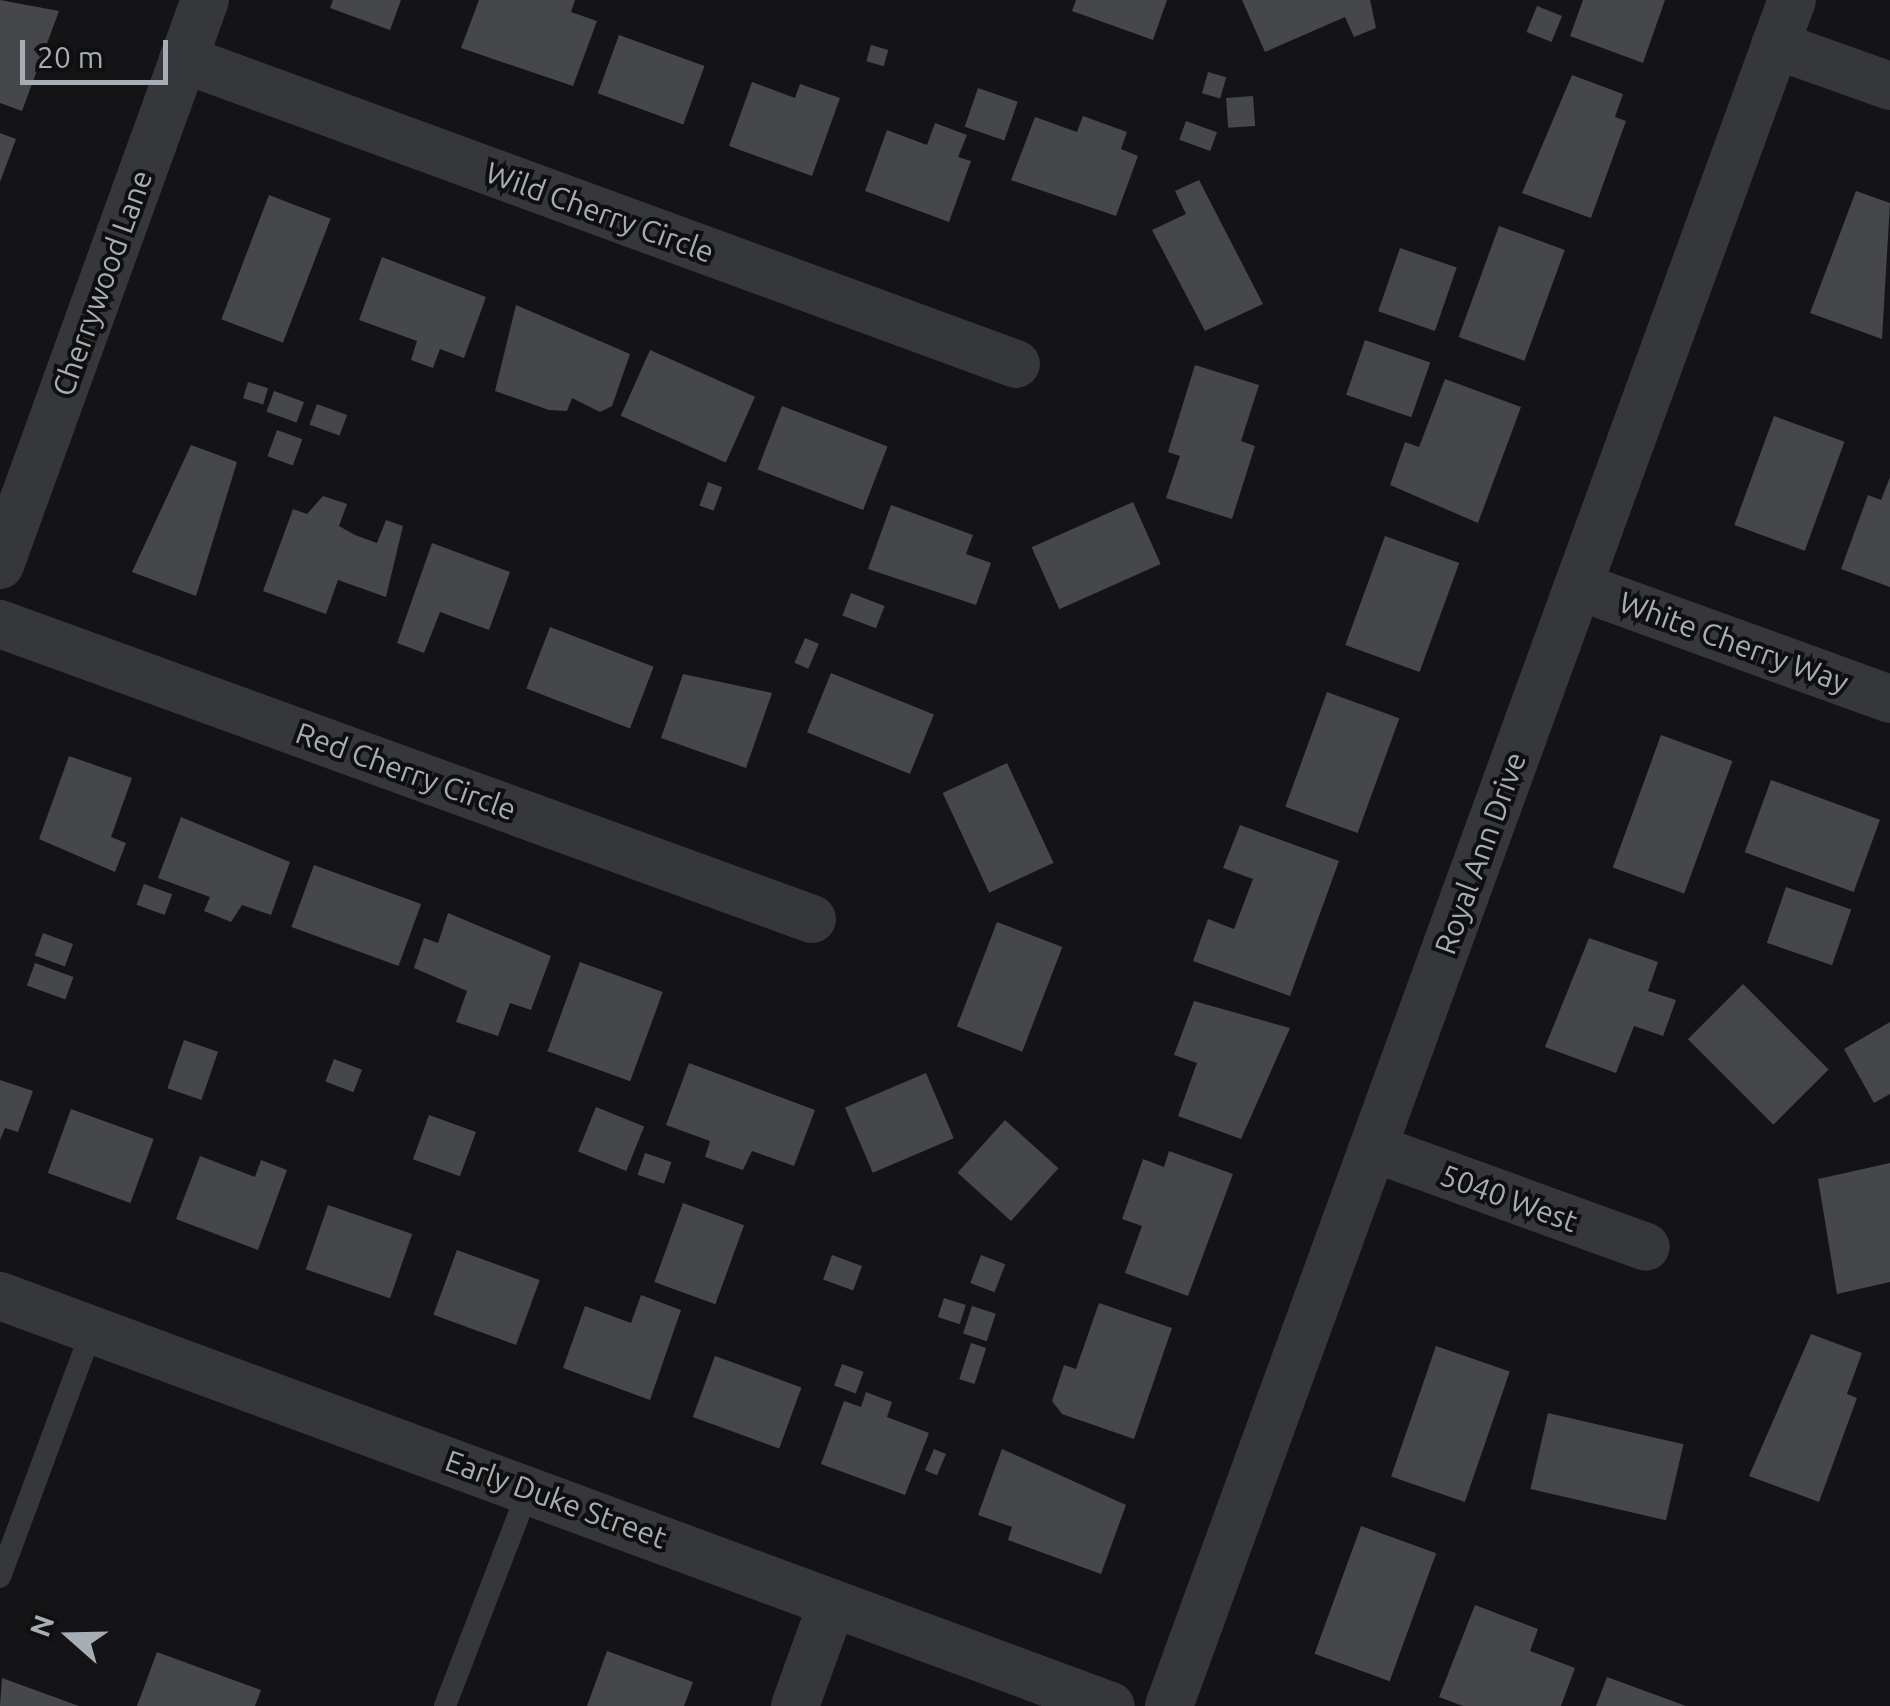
<!DOCTYPE html>
<style>
body{margin:0}
#map{position:relative;width:1890px;height:1706px;overflow:hidden;background:#141416;font-family:Ubuntu,sans-serif}
div>[style]{position:absolute}
.building>*{inset:0;background:#46474a;transform-origin:0 0}
.service>*{height:22px;margin:-11px;padding:0 11px;transform-origin:11px;border-radius:11px;background:#36373a}
.minor>*{height:48px;margin:-24px;padding:0 24px;transform-origin:24px;border-radius:24px;background:#36373a}
span{translate:-50% -50%;white-space:nowrap;text-align:center;line-height:1.15;-webkit-text-stroke:8px #0f0f10;paint-order:stroke}
.street-label{font-size:30px;color:#a7adb4}
.north{position:absolute;left:20px;top:1586px;width:100px;height:100px;-webkit-text-stroke:8px #0f0f10;paint-order:stroke;rotate:290deg;font-size:28px;font-weight:700;line-height:40px;text-align:center;color:#a7adb4}
.north::after{content:'';display:block;margin:auto;width:35px;height:45px;background:#a7adb4;clip-path:polygon(50% 0,100% 100%,50% 72%,0 100%)}
.scale{position:absolute;left:20px;top:40px;width:148px;height:45px;box-sizing:border-box;border:5px solid #a7adb4;border-top:0;padding-left:12px;font-size:30px;line-height:35px;white-space:nowrap;color:#a7adb4;-webkit-text-stroke:8px #0f0f10;paint-order:stroke}
</style>
<div id="map">
<div class="building">
<div style="clip-path:polygon(0 0,59px 11px,22px 111px,0 103px)"></div>
<div style="clip-path:polygon(333px 0,401px 0,390px 30px,330px 8px)"></div>
<div style="clip-path:polygon(479px 0,575px 0,571px 12px,597px 21px,573px 86px,461px 48px)"></div>
<div style="clip-path:polygon(1076px 0,1167px 0,1153px 40px,1072px 11px)"></div>
<div style="clip-path:polygon(1242px 0,1370px 0,1376px 28px,1354px 37px,1345px 17px,1265px 52px)"></div>
<div style="clip-path:polygon(1583px 0,1665px 0,1643px 63px,1570px 36px)"></div>
<div style="left:1537px;top:6px;width:27px;height:28px;rotate:22deg"></div>
<div style="left:619px;top:35px;width:91px;height:62px;rotate:20deg"></div>
<div style="left:871px;top:45px;width:18px;height:17px;rotate:16deg"></div>
<div style="left:1208px;top:72px;width:19px;height:22px;rotate:16deg"></div>
<div style="clip-path:polygon(1572px 75px,1623px 94px,1615px 117px,1626px 121px,1591px 218px,1522px 193px)"></div>
<div style="clip-path:polygon(752px 82px,795px 98px,800px 84px,840px 98px,812px 176px,729px 146px)"></div>
<div style="left:978px;top:88px;width:42px;height:41px;rotate:19deg"></div>
<div style="left:1253px;top:96px;width:30px;height:27px;rotate:86deg"></div>
<div style="clip-path:polygon(1083px 116px,1127px 132px,1121px 149px,1138px 156px,1116px 216px,1011px 180px,1035px 117px,1077px 132px)"></div>
<div style="left:1186px;top:121px;width:33px;height:20px;rotate:20deg"></div>
<div style="clip-path:polygon(935px 123px,967px 135px,958px 157px,971px 161px,949px 222px,865px 191px,887px 130px,927px 145px)"></div>
<div style="clip-path:polygon(0 133px,16px 139px,0 182px)"></div>
<div style="clip-path:polygon(1199px 180px,1263px 304px,1205px 331px,1152px 230px,1186px 214px,1175px 191px)"></div>
<div style="clip-path:polygon(1856px 191px,1890px 203px,1882px 339px,1810px 313px)"></div>
<div style="left:269px;top:195px;width:66px;height:133px;rotate:21deg"></div>
<div style="left:1499px;top:226px;width:70px;height:118px;rotate:20deg"></div>
<div style="left:1400px;top:248px;width:60px;height:67px;rotate:19deg"></div>
<div style="clip-path:polygon(382px 257px,486px 297px,464px 358px,440px 349px,433px 368px,411px 360px,417px 341px,359px 320px)"></div>
<div style="clip-path:polygon(516px 305px,630px 354px,612px 406px,600px 412px,572px 398px,567px 411px,549px 410px,495px 391px)"></div>
<div style="left:1365px;top:340px;width:69px;height:58px;rotate:19deg"></div>
<div style="left:650px;top:350px;width:115px;height:72px;rotate:24deg"></div>
<div style="clip-path:polygon(1195px 365px,1259px 385px,1241px 441px,1255px 446px,1232px 519px,1166px 498px,1180px 456px,1168px 452px)"></div>
<div style="clip-path:polygon(1445px 379px,1521px 407px,1478px 523px,1390px 485px,1405px 442px,1419px 447px)"></div>
<div style="left:248px;top:382px;width:21px;height:17px;rotate:17deg"></div>
<div style="left:274px;top:391px;width:32px;height:22px;rotate:20deg"></div>
<div style="left:317px;top:404px;width:32px;height:22px;rotate:20deg"></div>
<div style="left:782px;top:406px;width:113px;height:68px;rotate:21deg"></div>
<div style="left:1774px;top:416px;width:75px;height:116px;rotate:20deg"></div>
<div style="left:277px;top:430px;width:27px;height:28px;rotate:20deg"></div>
<div style="clip-path:polygon(191px 445px,237px 462px,196px 596px,132px 572px)"></div>
<div style="clip-path:polygon(1890px 477px,1890px 587px,1841px 569px,1868px 495px,1881px 500px)"></div>
<div style="left:708px;top:482px;width:15px;height:25px;rotate:20deg"></div>
<div style="clip-path:polygon(323px 496px,347px 504px,339px 526px,355px 535px,377px 543px,386px 520px,403px 526px,386px 597px,338px 580px,326px 614px,263px 591px,293px 509px,307px 514px)"></div>
<div style="left:1133px;top:502px;width:68px;height:111px;rotate:66deg"></div>
<div style="clip-path:polygon(891px 505px,973px 535px,966px 554px,991px 563px,976px 605px,868px 569px)"></div>
<div style="left:1385px;top:536px;width:79px;height:116px;rotate:20deg"></div>
<div style="clip-path:polygon(432px 543px,510px 572px,489px 630px,440px 612px,424px 653px,397px 643px)"></div>
<div style="left:851px;top:593px;width:36px;height:24px;rotate:21deg"></div>
<div style="left:550px;top:627px;width:111px;height:66px;rotate:21deg"></div>
<div style="left:805px;top:638px;width:15px;height:27px;rotate:23deg"></div>
<div style="left:831px;top:673px;width:111px;height:64px;rotate:22deg"></div>
<div style="clip-path:polygon(683px 674px,772px 693px,746px 768px,661px 738px)"></div>
<div style="left:1327px;top:692px;width:77px;height:122px;rotate:20deg"></div>
<div style="left:1661px;top:735px;width:76px;height:141px;rotate:20deg"></div>
<div style="clip-path:polygon(69px 756px,132px 778px,111px 837px,126px 843px,115px 872px,39px 839px)"></div>
<div style="left:1007px;top:763px;width:110px;height:71px;rotate:65deg"></div>
<div style="left:1771px;top:780px;width:116px;height:77px;rotate:20deg"></div>
<div style="clip-path:polygon(181px 817px,290px 862px,271px 915px,242px 905px,231px 922px,204px 911px,210px 897px,158px 878px)"></div>
<div style="clip-path:polygon(1240px 825px,1339px 861px,1290px 996px,1193px 961px,1208px 919px,1234px 929px,1253px 879px,1223px 868px)"></div>
<div style="left:314px;top:865px;width:114px;height:66px;rotate:20deg"></div>
<div style="left:144px;top:884px;width:30px;height:22px;rotate:20deg"></div>
<div style="left:1786px;top:887px;width:69px;height:59px;rotate:19deg"></div>
<div style="clip-path:polygon(448px 913px,551px 956px,531px 1010px,510px 1003px,498px 1036px,456px 1022px,467px 991px,414px 968px,424px 938px,438px 943px)"></div>
<div style="left:997px;top:922px;width:70px;height:112px;rotate:21deg"></div>
<div style="left:43px;top:933px;width:32px;height:24px;rotate:20deg"></div>
<div style="clip-path:polygon(1589px 938px,1658px 962px,1648px 991px,1676px 1000px,1663px 1036px,1634px 1026px,1616px 1073px,1545px 1047px)"></div>
<div style="left:580px;top:962px;width:88px;height:95px;rotate:20deg"></div>
<div style="left:35px;top:963px;width:41px;height:24px;rotate:20deg"></div>
<div style="left:1743px;top:984px;width:121px;height:78px;rotate:45deg"></div>
<div style="clip-path:polygon(1194px 1001px,1290px 1028px,1241px 1139px,1178px 1116px,1197px 1063px,1174px 1055px)"></div>
<div style="clip-path:polygon(1890px 1022px,1890px 1094px,1874px 1103px,1844px 1049px)"></div>
<div style="left:184px;top:1040px;width:36px;height:51px;rotate:19deg"></div>
<div style="left:334px;top:1059px;width:30px;height:24px;rotate:21deg"></div>
<div style="clip-path:polygon(689px 1063px,815px 1110px,794px 1166px,752px 1151px,743px 1170px,705px 1157px,710px 1141px,666px 1125px)"></div>
<div style="left:926px;top:1073px;width:71px;height:88px;rotate:67deg"></div>
<div style="clip-path:polygon(0 1080px,33px 1091px,18px 1132px,5px 1128px,0 1140px)"></div>
<div style="left:596px;top:1107px;width:52px;height:48px;rotate:22deg"></div>
<div style="left:71px;top:1109px;width:88px;height:68px;rotate:20deg"></div>
<div style="left:429px;top:1115px;width:50px;height:47px;rotate:20deg"></div>
<div style="left:1005px;top:1120px;width:72px;height:71px;rotate:42deg"></div>
<div style="clip-path:polygon(1169px 1151px,1233px 1174px,1188px 1296px,1125px 1273px,1142px 1226px,1122px 1219px,1143px 1159px,1164px 1167px)"></div>
<div style="left:645px;top:1153px;width:28px;height:23px;rotate:19deg"></div>
<div style="clip-path:polygon(200px 1156px,255px 1177px,261px 1160px,287px 1170px,258px 1250px,176px 1219px)"></div>
<div style="clip-path:polygon(1890px 1163px,1890px 1282px,1837px 1294px,1818px 1179px)"></div>
<div style="left:683px;top:1203px;width:65px;height:84px;rotate:20deg"></div>
<div style="left:328px;top:1205px;width:89px;height:68px;rotate:19deg"></div>
<div style="left:457px;top:1250px;width:88px;height:69px;rotate:20deg"></div>
<div style="left:832px;top:1255px;width:32px;height:26px;rotate:20deg"></div>
<div style="left:981px;top:1255px;width:26px;height:30px;rotate:21deg"></div>
<div style="clip-path:polygon(641px 1295px,681px 1310px,650px 1400px,563px 1368px,585px 1306px,631px 1323px)"></div>
<div style="left:944px;top:1298px;width:23px;height:20px;rotate:18deg"></div>
<div style="clip-path:polygon(1099px 1303px,1172px 1328px,1134px 1439px,1062px 1414px,1052px 1401px,1064px 1365px,1076px 1369px)"></div>
<div style="left:972px;top:1306px;width:25px;height:29px;rotate:18deg"></div>
<div style="clip-path:polygon(1811px 1334px,1862px 1353px,1847px 1394px,1857px 1398px,1819px 1502px,1749px 1476px)"></div>
<div style="left:971px;top:1343px;width:16px;height:38px;rotate:18deg"></div>
<div style="left:1436px;top:1346px;width:78px;height:138px;rotate:19deg"></div>
<div style="left:715px;top:1356px;width:92px;height:65px;rotate:20deg"></div>
<div style="left:842px;top:1364px;width:23px;height:23px;rotate:20deg"></div>
<div style="clip-path:polygon(866px 1392px,892px 1402px,887px 1417px,929px 1433px,905px 1495px,821px 1464px,844px 1401px,861px 1407px)"></div>
<div style="left:1548px;top:1413px;width:139px;height:78px;rotate:13deg"></div>
<div style="left:934px;top:1449px;width:13px;height:23px;rotate:23deg"></div>
<div style="clip-path:polygon(1002px 1449px,1126px 1505px,1101px 1574px,1008px 1540px,1012px 1527px,978px 1515px)"></div>
<div style="left:1361px;top:1526px;width:80px;height:136px;rotate:20deg"></div>
<div style="clip-path:polygon(1475px 1605px,1538px 1629px,1530px 1651px,1575px 1668px,1561px 1706px,1463px 1706px,1439px 1697px)"></div>
<div style="clip-path:polygon(607px 1651px,693px 1682px,684px 1706px,587px 1706px)"></div>
<div style="clip-path:polygon(157px 1652px,261px 1690px,255px 1706px,137px 1706px)"></div>
<div style="clip-path:polygon(1607px 1677px,1686px 1706px,1596px 1706px)"></div>
<div style="clip-path:polygon(2px 1678px,79px 1706px,0 1706px)"></div>
</div>
<div class="service">
<div style="left:0;top:1577px;width:265px;rotate:-69.6deg"></div>
<div style="left:445px;top:1706px;width:234px;rotate:-68.9deg"></div>
</div>
<div class="minor">
<div style="left:1775px;top:45px;width:122px;rotate:19.6deg"></div>
<div style="left:183px;top:59px;width:887px;rotate:20.11deg"></div>
<div style="left:0;top:565px;width:601px;rotate:-70.06deg"></div>
<div style="left:1578px;top:586px;width:332px;rotate:19.9deg"></div>
<div style="left:0;top:624px;width:864px;rotate:19.97deg"></div>
<div style="left:1373px;top:1148px;width:290px;rotate:19.9deg"></div>
<div style="left:0;top:1296px;width:1184px;rotate:20.26deg"></div>
<div style="left:795px;top:1706px;width:109px;rotate:-70.1deg"></div>
<div style="left:1169px;top:1706px;width:1816px;rotate:-69.94deg"></div>
</div>
<div class="street-label">
<span style="left:600px;top:212px;rotate:20deg">Wild Cherry Circle</span>
<span style="left:102px;top:283px;rotate:-70deg">Cherrywood Lane</span>
<span style="left:1734px;top:642px;rotate:20deg">White Cherry Way</span>
<span style="left:406px;top:771px;rotate:20deg">Red Cherry Circle</span>
<span style="left:1480px;top:853px;rotate:-70deg">Royal Ann Drive</span>
<span style="left:1509px;top:1198px;rotate:20deg">5040 West</span>
<span style="left:556px;top:1499px;rotate:20deg">Early Duke Street</span>
</div>
<div class="north">N</div>
<div class="scale">20 m</div>
</div>
